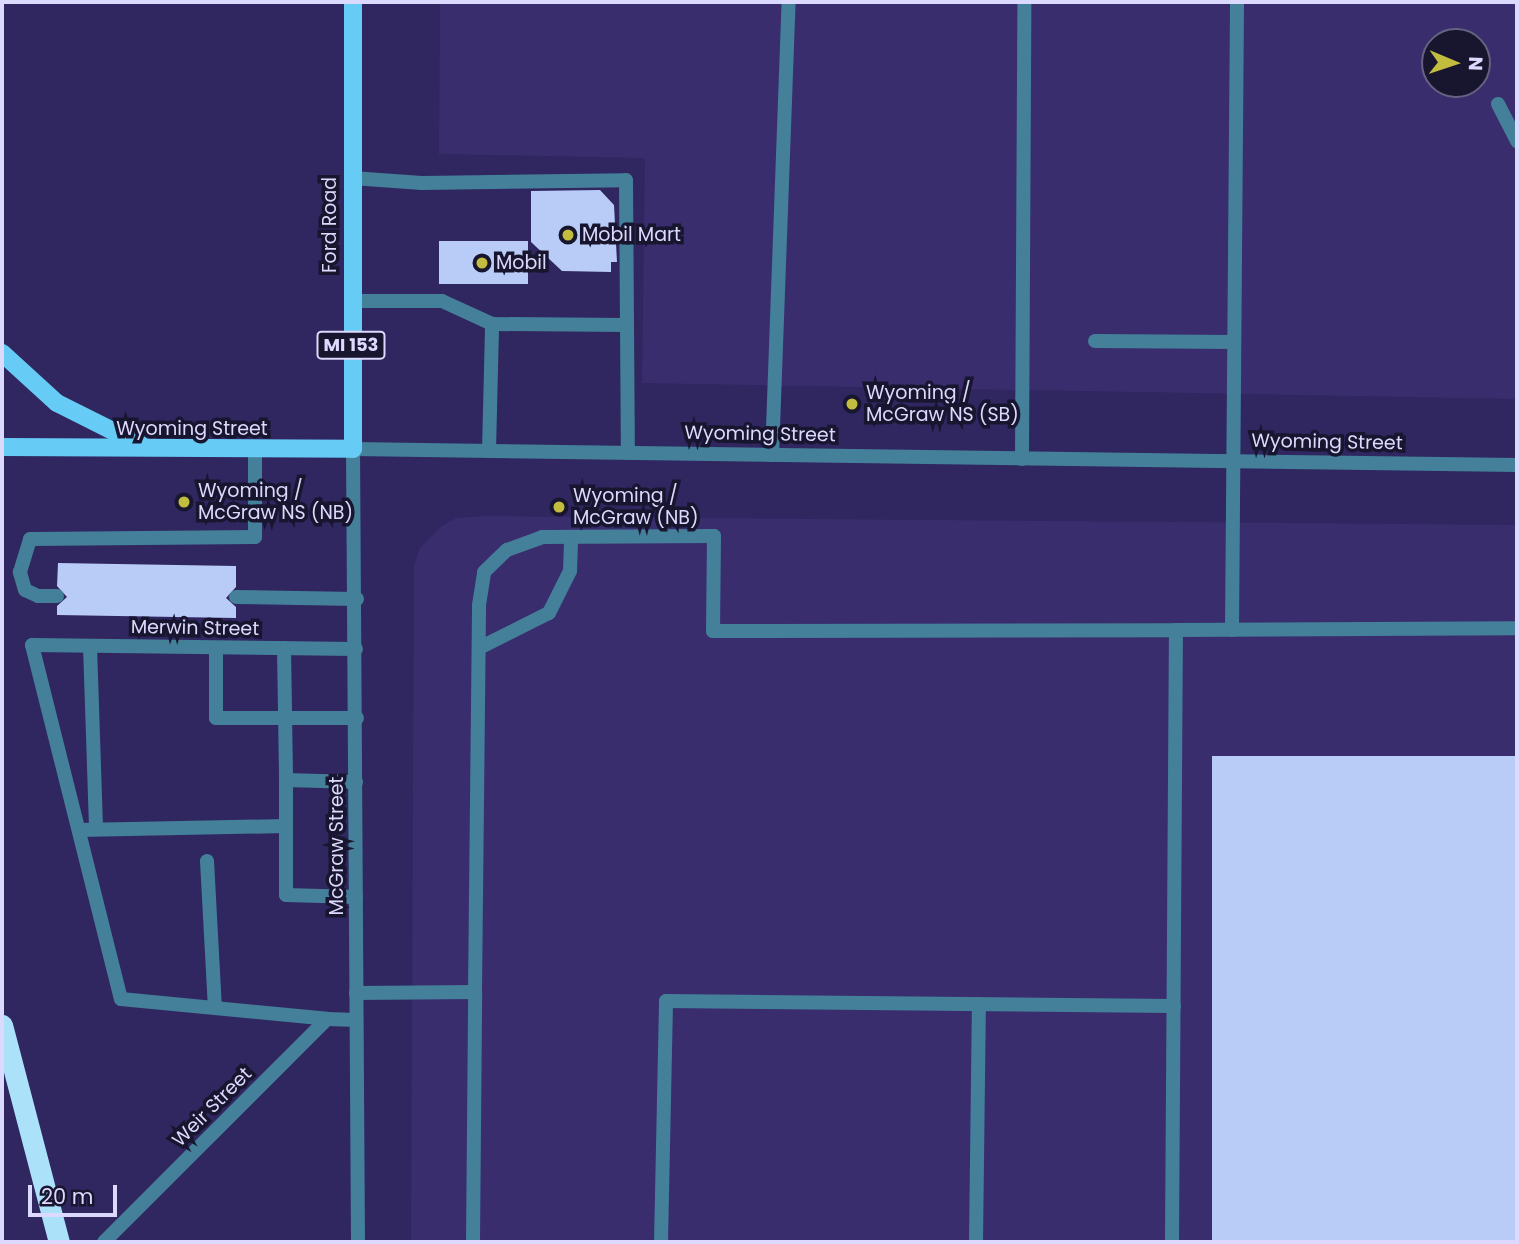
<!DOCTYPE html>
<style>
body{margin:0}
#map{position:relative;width:1519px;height:1244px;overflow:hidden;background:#302660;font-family:Poppins,sans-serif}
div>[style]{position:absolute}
.built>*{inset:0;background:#392d6e;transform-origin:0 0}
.building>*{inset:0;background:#b9cbf7;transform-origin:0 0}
.service>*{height:14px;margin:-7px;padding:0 7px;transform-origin:7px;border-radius:7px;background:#448099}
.minor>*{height:14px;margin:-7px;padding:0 7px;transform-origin:7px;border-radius:7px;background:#448099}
.tertiary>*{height:14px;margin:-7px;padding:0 7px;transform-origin:7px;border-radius:7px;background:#448099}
.primary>*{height:18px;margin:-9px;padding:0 9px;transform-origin:9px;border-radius:9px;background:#66cbf5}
.motorway>*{height:21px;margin:-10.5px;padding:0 10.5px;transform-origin:10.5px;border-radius:10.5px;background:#abe2fa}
.dots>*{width:19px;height:19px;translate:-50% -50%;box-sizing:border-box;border:4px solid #18152f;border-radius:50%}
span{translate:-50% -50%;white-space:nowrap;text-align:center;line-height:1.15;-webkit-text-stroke:7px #18152f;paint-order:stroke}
.shield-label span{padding:2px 5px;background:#18152f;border:2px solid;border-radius:5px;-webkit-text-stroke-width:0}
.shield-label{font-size:18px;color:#dbd9fd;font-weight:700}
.street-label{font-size:19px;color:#dbd9fd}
.poi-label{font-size:19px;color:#dbd9fd}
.left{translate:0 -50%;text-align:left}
.frame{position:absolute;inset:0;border:4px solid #dbd9fd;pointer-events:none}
.north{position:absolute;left:1421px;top:28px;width:70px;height:70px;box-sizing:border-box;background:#18152f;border:2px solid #666381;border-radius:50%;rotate:92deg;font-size:19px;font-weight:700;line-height:28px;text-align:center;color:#dbd9fd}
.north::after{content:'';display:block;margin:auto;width:24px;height:32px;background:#c2bd3f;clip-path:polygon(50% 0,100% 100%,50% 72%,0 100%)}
.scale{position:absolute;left:28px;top:1185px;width:89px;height:32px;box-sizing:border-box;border:4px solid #dbd9fd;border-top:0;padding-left:9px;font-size:21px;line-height:24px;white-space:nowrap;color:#dbd9fd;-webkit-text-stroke:5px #18152f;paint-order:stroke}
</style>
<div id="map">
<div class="built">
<div style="left:2px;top:2px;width:275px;height:2px"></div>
<div style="clip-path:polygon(evenodd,440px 2px,1517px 2px,1517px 399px,642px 383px,645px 158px,439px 154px,440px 2px,1435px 42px,1477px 42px,1477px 84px,1435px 84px,1435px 42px)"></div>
<div style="clip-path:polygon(483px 516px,1517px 525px,1517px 1242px,411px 1242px,414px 565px,420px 548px,442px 526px,456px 518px)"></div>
</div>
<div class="building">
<div style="clip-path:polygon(600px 190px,614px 205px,617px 262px,611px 262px,611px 272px,562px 271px,531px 242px,531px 191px)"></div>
<div style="left:439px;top:241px;width:89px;height:43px"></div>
<div style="clip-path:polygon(58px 563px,236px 566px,236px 587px,226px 598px,236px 607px,236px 618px,57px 615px,57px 606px,67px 597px,57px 586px)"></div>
<div style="left:1212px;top:756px;width:305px;height:486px"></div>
</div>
<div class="service">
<div style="left:1498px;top:104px;width:42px;rotate:62.8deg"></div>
<div style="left:352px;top:178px;width:70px;rotate:4.1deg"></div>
<div style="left:422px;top:183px;width:204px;rotate:-0.8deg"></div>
<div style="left:626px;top:180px;width:273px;rotate:89.6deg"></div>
<div style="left:351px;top:301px;width:91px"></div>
<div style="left:442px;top:301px;width:55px;rotate:24.7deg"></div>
<div style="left:1095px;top:341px;width:139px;rotate:0.4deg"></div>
<div style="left:489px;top:451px;width:127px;rotate:-88.6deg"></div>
<div style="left:492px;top:324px;width:135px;rotate:0.4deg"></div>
<div style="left:772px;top:455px;width:453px;rotate:-87.9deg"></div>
<div style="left:1022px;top:459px;width:457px;rotate:-89.7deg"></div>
<div style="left:57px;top:596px;width:19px;rotate:180deg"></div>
<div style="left:38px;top:596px;width:14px;rotate:-155deg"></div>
<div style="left:25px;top:590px;width:19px;rotate:-106deg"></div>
<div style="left:20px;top:572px;width:34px;rotate:-73deg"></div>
<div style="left:30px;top:539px;width:225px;rotate:-0.5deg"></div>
<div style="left:255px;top:537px;width:87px;rotate:-90deg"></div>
<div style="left:236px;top:597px;width:121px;rotate:0.9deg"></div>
<div style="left:1232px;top:630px;width:628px;rotate:-89.54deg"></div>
<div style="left:32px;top:645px;width:365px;rotate:75.9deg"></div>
<div style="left:121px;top:999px;width:207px;rotate:5.5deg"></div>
<div style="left:90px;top:646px;width:182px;rotate:88.1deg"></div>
<div style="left:216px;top:648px;width:70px;rotate:90deg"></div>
<div style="left:216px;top:718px;width:141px"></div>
<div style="left:284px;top:648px;width:132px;rotate:89.1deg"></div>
<div style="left:286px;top:780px;width:70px;rotate:1.6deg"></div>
<div style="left:479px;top:648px;width:78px;rotate:-26.6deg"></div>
<div style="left:549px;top:613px;width:47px;rotate:-63.4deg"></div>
<div style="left:570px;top:571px;width:34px;rotate:-88deg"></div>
<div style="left:286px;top:780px;width:115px;rotate:90deg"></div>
<div style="left:286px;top:895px;width:70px;rotate:1.6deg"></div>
<div style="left:79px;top:830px;width:207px;rotate:-1.1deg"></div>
<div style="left:207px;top:861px;width:146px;rotate:86.9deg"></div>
<div style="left:356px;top:993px;width:119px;rotate:-0.5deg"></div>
<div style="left:475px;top:992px;width:387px;rotate:-89.4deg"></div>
<div style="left:479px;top:605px;width:33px;rotate:-81deg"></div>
<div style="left:484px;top:572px;width:32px;rotate:-44deg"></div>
<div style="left:507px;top:550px;width:37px;rotate:-20deg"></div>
<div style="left:542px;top:537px;width:172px;rotate:-0.3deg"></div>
<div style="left:714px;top:536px;width:95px;rotate:90.6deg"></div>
<div style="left:713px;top:631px;width:463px;rotate:-0.1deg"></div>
<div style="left:473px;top:1242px;width:250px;rotate:-89.5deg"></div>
<div style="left:661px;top:1242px;width:241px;rotate:-88.8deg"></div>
<div style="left:666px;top:1001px;width:508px;rotate:0.56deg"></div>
<div style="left:976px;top:1242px;width:238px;rotate:-89.3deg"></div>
<div style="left:1172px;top:1242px;width:612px;rotate:-89.63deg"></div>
<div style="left:1176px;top:630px;width:341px;rotate:-0.3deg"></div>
</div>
<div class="minor">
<div style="left:32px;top:645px;width:324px;rotate:0.7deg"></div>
</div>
<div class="tertiary">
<div style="left:104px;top:1242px;width:315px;rotate:-45deg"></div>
<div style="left:327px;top:1019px;width:29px;rotate:2deg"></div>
<div style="left:358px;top:1242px;width:793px;rotate:-90.36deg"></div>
<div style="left:353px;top:449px;width:1164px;rotate:0.79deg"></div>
</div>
<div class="primary">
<div style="left:2px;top:353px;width:74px;rotate:42.3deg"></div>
<div style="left:57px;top:403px;width:94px;rotate:26.6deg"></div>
<div style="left:2px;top:447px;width:351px;rotate:0.3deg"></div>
<div style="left:353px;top:449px;width:447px;rotate:-90deg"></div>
</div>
<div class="motorway">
<div style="left:2px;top:1025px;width:224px;rotate:75.3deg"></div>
</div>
<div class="dots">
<div style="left:568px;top:235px;background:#c2bd3f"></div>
<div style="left:482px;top:263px;background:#c2bd3f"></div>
<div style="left:852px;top:404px;background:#c2bd3f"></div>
<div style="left:184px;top:502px;background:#c2bd3f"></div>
<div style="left:559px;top:507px;background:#c2bd3f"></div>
</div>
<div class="shield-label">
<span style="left:351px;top:345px">MI 153</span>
</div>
<div class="street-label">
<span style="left:330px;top:225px;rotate:-90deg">Ford Road</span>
<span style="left:192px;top:429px">Wyoming Street</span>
<span style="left:760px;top:434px;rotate:1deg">Wyoming Street</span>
<span style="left:1327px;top:442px;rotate:1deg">Wyoming Street</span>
<span style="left:195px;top:628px;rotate:1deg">Merwin Street</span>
<span style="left:337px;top:846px;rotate:-90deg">McGraw Street</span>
<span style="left:212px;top:1107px;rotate:-45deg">Weir Street</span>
</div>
<div class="poi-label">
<span class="left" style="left:582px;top:235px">Mobil Mart</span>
<span class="left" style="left:496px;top:263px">Mobil</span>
<span class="left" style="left:866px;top:404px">Wyoming /<br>McGraw NS (SB)</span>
<span class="left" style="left:198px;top:502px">Wyoming /<br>McGraw NS (NB)</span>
<span class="left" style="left:573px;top:507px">Wyoming /<br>McGraw (NB)</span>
</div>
<div class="frame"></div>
<div class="north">N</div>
<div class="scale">20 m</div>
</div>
